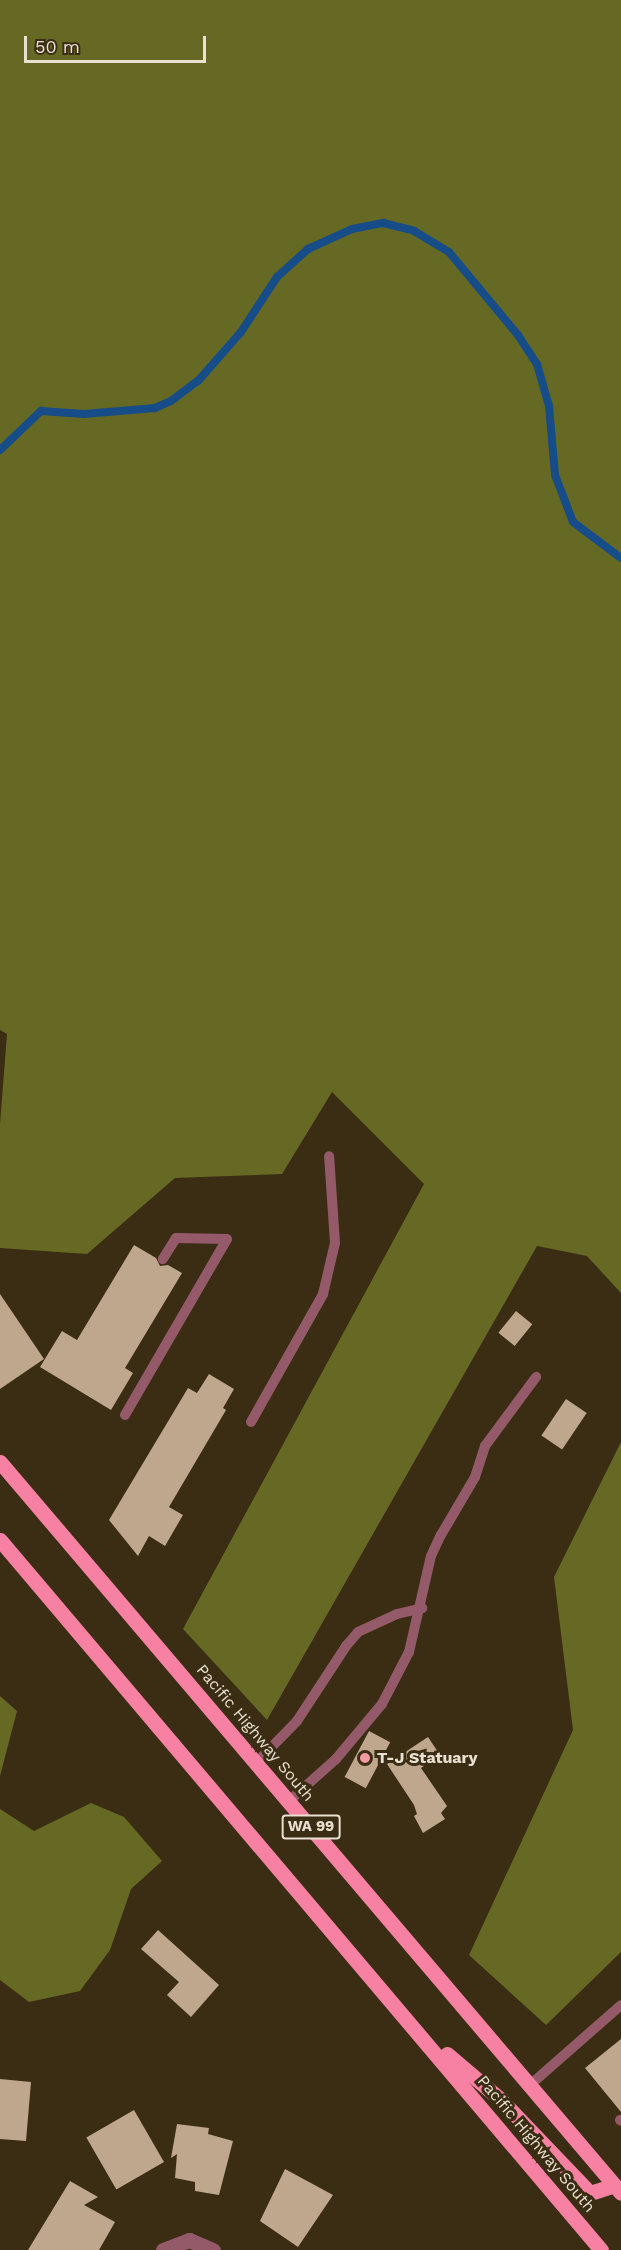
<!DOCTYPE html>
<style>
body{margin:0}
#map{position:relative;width:621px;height:2250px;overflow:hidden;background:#3b2d13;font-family:"Work Sans",sans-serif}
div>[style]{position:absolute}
.forest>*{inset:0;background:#666924}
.stream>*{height:8px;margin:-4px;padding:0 4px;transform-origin:4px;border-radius:4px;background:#164d88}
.building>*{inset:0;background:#bea78d;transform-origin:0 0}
.service>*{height:10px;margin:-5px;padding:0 5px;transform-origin:5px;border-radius:5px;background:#945a6a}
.minor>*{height:15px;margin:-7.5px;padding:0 7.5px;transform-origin:7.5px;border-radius:7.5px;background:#945a6a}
.primary>*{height:15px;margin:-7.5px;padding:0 7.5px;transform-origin:7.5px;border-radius:7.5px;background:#f781a3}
.dots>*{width:16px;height:16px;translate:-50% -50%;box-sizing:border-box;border:3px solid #3b2d13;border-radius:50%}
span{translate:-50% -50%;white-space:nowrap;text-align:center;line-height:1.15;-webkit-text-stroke:6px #3b2d13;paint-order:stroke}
.shield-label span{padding:2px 4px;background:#3b2d13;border:2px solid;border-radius:4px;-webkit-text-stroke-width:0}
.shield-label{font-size:15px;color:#e9e0d1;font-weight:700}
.street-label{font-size:16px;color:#e9e0d1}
.poi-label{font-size:16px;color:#e9e0d1;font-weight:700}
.left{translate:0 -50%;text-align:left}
.scale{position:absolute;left:24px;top:36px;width:182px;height:27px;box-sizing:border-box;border:3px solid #e9e0d1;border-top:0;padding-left:8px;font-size:18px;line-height:21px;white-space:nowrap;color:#e9e0d1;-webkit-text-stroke:4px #3b2d13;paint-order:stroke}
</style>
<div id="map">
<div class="forest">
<div style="clip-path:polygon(0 0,621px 0,621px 1293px,587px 1256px,537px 1246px,267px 1720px,183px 1629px,424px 1184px,332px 1092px,282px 1174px,175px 1178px,87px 1254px,0 1248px,0 1124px,7px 1034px,0 1030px)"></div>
<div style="clip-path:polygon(621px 1442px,621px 1952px,546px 2025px,469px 1955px,573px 1730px,554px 1577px)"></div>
<div style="clip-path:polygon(0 1696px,17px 1711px,0 1776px)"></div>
<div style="clip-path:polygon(91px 1803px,124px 1817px,162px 1861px,131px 1889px,110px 1950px,80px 1991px,29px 2002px,0 1980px,0 1809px,34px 1831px)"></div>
</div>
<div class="stream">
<div style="left:0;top:450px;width:57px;rotate:-43.6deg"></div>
<div style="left:41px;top:411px;width:43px;rotate:4deg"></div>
<div style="left:84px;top:414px;width:71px;rotate:-4.8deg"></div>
<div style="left:155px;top:408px;width:17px;rotate:-24deg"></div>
<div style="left:171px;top:401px;width:34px;rotate:-37deg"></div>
<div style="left:198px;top:381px;width:65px;rotate:-48.7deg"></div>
<div style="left:241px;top:332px;width:66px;rotate:-56.8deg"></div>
<div style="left:277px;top:277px;width:42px;rotate:-42.1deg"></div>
<div style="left:308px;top:249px;width:48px;rotate:-24.4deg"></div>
<div style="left:352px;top:229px;width:32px;rotate:-11deg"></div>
<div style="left:383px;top:223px;width:32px;rotate:14deg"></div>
<div style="left:414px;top:231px;width:41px;rotate:31deg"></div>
<div style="left:449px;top:252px;width:108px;rotate:50.3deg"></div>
<div style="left:518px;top:335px;width:35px;rotate:57deg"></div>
<div style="left:537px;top:364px;width:44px;rotate:74.1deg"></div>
<div style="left:549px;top:406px;width:69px;rotate:85deg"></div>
<div style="left:555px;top:475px;width:50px;rotate:69deg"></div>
<div style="left:573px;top:522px;width:60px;rotate:36.9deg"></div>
</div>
<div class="building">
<div style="clip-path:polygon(134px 1245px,156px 1258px,160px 1266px,168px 1265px,182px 1273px,125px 1368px,133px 1373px,111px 1410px,40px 1367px,62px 1331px,77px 1340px)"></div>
<div style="clip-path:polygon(0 1294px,44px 1359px,0 1389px)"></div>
<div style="left:516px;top:1311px;width:21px;height:28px;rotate:39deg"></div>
<div style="clip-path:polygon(209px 1374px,234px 1389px,223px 1408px,226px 1410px,169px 1507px,183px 1515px,165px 1546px,149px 1536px,138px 1556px,109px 1520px,188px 1388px,197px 1393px)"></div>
<div style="left:566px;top:1399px;width:25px;height:44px;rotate:34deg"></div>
<div style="left:369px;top:1731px;width:24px;height:52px;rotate:28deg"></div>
<div style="clip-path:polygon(428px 1737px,440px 1755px,421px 1768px,447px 1806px,441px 1813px,445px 1819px,423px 1833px,414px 1816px,417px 1814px,414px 1805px,387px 1764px)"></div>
<div style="clip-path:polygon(158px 1930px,219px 1985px,191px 2017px,167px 1995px,179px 1982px,141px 1949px)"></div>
<div style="clip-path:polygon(621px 2039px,621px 2112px,585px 2068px)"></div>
<div style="clip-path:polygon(0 2079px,31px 2082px,26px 2141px,0 2139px)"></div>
<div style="left:134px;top:2110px;width:60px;height:55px;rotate:60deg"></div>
<div style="clip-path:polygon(177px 2124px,209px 2128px,208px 2134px,233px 2141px,219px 2195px,195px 2191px,195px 2182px,175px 2178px,177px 2154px,171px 2158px)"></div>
<div style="clip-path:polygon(285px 2169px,333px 2195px,298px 2247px,260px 2221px)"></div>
<div style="clip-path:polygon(70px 2181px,98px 2197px,84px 2205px,115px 2222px,99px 2250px,28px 2250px)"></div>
</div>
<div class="service">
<div style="left:125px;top:1415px;width:203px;rotate:-59.9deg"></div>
<div style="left:227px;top:1239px;width:51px;rotate:-178.9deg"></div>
<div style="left:176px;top:1238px;width:25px;rotate:122deg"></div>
<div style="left:251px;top:1422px;width:147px;rotate:-60.6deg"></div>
<div style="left:323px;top:1294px;width:52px;rotate:-76.8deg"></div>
<div style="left:335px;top:1243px;width:87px;rotate:-93.9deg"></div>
<div style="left:257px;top:1762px;width:57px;rotate:-45.7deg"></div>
<div style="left:297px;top:1721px;width:90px;rotate:-56.8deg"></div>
<div style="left:346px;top:1646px;width:18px;rotate:-49deg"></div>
<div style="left:358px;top:1632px;width:43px;rotate:-24.8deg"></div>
<div style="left:397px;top:1614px;width:26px;rotate:-13deg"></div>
<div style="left:289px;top:1801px;width:63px;rotate:-41.8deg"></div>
<div style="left:336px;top:1759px;width:72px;rotate:-50.1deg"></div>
<div style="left:382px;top:1704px;width:59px;rotate:-62.6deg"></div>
<div style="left:409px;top:1652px;width:98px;rotate:-77.1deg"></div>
<div style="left:431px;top:1556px;width:23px;rotate:-65deg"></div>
<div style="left:441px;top:1535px;width:67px;rotate:-59.6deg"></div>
<div style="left:475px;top:1477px;width:33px;rotate:-72deg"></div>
<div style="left:485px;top:1446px;width:86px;rotate:-53.5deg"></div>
<div style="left:530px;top:2085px;width:121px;rotate:-41.3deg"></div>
<div style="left:620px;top:2120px;width:1px;rotate:45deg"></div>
</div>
<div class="minor">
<div style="left:163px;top:2250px;width:28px;rotate:-21deg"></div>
<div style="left:189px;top:2240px;width:26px;rotate:23deg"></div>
</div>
<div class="primary">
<div style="left:0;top:1462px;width:959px;rotate:49.65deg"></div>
<div style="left:0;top:1540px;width:930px;rotate:49.75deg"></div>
<div style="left:447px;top:2054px;width:71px;rotate:40.4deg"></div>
<div style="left:501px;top:2100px;width:129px;rotate:46.3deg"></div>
<div style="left:590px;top:2193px;width:25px;rotate:-18deg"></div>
</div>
<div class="dots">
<div style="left:365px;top:1758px;background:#f49aa4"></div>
</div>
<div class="shield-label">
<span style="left:311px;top:1827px">WA 99</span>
</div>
<div class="street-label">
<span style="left:255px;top:1733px;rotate:50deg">Pacific Highway South</span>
<span style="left:536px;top:2144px;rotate:50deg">Pacific Highway South</span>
</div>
<div class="poi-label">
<span class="left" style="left:377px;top:1758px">T-J Statuary</span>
</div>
<div class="scale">50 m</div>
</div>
